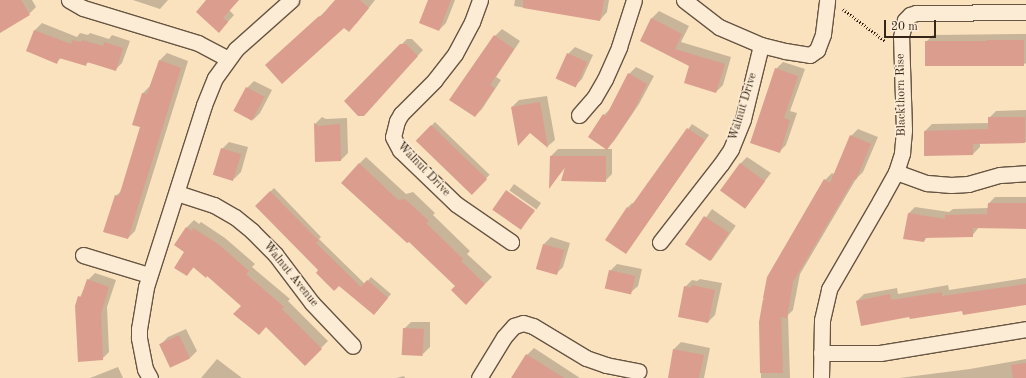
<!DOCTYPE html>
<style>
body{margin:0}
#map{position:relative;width:1026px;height:378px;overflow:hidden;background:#fae2bf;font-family:"Old Standard TT",serif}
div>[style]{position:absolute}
.shadow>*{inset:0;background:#0003;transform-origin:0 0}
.building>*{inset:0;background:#db9e8e;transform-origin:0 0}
.path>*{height:2.5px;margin-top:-1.25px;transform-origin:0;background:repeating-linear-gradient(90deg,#362618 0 1px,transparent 0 3px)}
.roads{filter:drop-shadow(1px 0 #675542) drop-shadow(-1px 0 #675542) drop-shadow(0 1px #675542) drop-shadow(0 -1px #675542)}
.minor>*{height:15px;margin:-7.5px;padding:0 7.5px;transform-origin:7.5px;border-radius:7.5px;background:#fcecd5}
span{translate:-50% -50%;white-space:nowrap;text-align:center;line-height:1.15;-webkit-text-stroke:3px #fcecd5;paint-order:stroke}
.street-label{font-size:12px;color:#362618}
.scale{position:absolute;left:884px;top:20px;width:52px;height:18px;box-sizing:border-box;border:2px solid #362618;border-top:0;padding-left:5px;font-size:12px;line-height:14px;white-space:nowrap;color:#362618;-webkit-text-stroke:3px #fcecd5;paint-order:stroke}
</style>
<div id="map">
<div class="shadow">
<div style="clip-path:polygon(0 0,32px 0,36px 7px,29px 14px,0 26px)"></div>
<div style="clip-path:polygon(133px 0,168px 0,160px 9px)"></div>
<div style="clip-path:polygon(208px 0,238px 0,229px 10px,234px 15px,226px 24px)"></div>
<div style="clip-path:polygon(336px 0,375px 0,356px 24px,344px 27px,273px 58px,327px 10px)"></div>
<div style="clip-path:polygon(430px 0,455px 0,446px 23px,439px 30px)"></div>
<div style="clip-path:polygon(515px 0,609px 0,607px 12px,600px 20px,514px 6px)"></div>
<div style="clip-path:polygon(659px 11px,689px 26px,681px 42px,731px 57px,723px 85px,716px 92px,690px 65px,641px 40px,652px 18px)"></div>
<div style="clip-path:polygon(42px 23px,77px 37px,80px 33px,88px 35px,90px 33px,109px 39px,112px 35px,130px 41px,122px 63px,115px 70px,89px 62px,86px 64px,61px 58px,57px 62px,27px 51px,35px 30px)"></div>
<div style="clip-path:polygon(502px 29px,520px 41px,496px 77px,501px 80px,482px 109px,475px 116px,495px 36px)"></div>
<div style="clip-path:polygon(1026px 34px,1026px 63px,1023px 65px,926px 42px,933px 35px)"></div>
<div style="clip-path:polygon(407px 39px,412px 39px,423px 50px,369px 109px,345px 101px)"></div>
<div style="clip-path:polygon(575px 47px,593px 55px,582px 79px,575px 86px,568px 54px)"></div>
<div style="clip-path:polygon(167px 53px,188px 61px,135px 231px,128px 238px,116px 196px,122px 190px,141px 127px,143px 93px,150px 86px,160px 60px)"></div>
<div style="clip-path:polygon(783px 62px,805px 69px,790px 111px,797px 113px,786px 145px,779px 152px,776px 69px)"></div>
<div style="clip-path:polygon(636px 67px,654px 76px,639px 104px,614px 141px,607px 148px,604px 115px,611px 108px,629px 74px)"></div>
<div style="clip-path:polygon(254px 81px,272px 90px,260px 113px,253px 120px,247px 88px)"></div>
<div style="clip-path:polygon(547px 96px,555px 140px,548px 146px,530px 132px,512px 107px,519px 100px)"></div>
<div style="clip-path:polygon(1026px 110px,1026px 142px,980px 143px,980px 147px,973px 154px,925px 155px,925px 131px,932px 124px,989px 123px,989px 118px,996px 111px)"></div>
<div style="clip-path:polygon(322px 117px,326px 119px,347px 118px,348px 153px,341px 160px,316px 161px,315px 124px)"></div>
<div style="left:435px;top:122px;width:76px;height:25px;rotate:44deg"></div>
<div style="clip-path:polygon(692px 124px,709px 135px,626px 253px,627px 208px,632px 203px,634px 204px)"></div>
<div style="clip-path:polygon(858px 129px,878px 137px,863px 172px,856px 179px,800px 274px,793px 310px,788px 315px,790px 378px,761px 378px,760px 322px,764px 300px,825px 180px,832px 173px,834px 174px,851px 136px)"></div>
<div style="clip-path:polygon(229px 142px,248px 147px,241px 172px,234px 179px,222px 149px)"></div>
<div style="clip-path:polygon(558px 149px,612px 149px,612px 174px,605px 181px,565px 168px,550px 186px,551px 156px)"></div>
<div style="clip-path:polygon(366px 157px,406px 194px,413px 192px,435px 213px,433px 215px,470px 251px,467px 254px,492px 277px,466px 303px,457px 286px,359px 164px)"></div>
<div style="clip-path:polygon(747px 157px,771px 173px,745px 207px,740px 164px)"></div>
<div style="left:514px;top:184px;width:33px;height:8px;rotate:35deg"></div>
<div style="clip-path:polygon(274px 188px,321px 237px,319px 239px,365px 284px,371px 277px,391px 294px,377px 311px,320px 270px,256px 206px)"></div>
<div style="clip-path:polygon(507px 192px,535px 211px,520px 229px)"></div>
<div style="clip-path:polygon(995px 197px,1026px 197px,1026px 227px,979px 227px,972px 236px,928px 236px,924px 241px,905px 238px,909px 213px,915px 207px,949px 212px,953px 209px,989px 208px,989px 203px)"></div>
<div style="left:712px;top:209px;width:29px;height:43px;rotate:35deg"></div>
<div style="clip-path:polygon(194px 220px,199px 224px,201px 222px,225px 238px,255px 264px,252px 267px,290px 299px,288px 301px,328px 341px,305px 364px,266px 327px,207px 275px,194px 267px,187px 275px,187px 227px)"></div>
<div style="clip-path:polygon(551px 237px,570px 243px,563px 267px,556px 274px,537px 269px,544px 244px)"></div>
<div style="clip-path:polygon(617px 264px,642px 269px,638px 286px,630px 293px,610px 271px)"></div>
<div style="clip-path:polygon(95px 273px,116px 280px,107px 307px,109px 352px,102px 359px,76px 306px,88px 280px)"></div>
<div style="clip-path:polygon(1026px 278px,1026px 304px,910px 316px,857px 301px,864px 294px,897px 288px,898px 294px,948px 285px,949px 290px)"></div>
<div style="clip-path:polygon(700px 279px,722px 283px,715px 315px,708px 322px,685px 287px,692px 280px,697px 281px)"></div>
<div style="clip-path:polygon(411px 322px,430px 322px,430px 347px,423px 354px,404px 329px)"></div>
<div style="clip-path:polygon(186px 329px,197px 351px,190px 358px,161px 344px,168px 337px)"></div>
<div style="clip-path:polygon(681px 342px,710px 348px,704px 378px,669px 378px,674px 349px)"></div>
<div style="clip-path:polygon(534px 348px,580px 378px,521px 378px,527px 355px)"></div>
<div style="clip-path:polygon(217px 359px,242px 378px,201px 378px)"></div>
<div style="clip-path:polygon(1026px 359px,1026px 378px,899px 378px,970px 369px)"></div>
<div style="clip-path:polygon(118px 367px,123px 378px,90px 378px)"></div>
<div style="clip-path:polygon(404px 376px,405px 378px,396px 378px)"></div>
</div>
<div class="building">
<div style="clip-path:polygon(0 0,21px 0,30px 15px,0 33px)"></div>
<div style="clip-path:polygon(206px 0,239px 0,223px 18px,228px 22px,219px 33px,196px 12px)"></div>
<div style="clip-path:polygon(335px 0,360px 0,369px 8px,349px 32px,344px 28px,282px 84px,265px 65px,319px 16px,320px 17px)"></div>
<div style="clip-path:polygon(428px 0,451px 0,439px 31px,419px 23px)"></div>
<div style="clip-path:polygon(523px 0,604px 0,600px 21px,523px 8px)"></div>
<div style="clip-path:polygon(651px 18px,682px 34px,675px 49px,725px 64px,716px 93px,684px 83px,689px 66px,640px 41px)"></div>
<div style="clip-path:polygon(34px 30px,71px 44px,72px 40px,81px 42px,82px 40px,103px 46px,104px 42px,123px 48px,116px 71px,87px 62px,86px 66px,59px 58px,57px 64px,26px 51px)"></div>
<div style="clip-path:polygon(494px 35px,514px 49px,490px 85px,495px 88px,475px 117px,449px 100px)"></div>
<div style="clip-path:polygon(987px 40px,1024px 40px,1024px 66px,925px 66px,925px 41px,987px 41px)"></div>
<div style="clip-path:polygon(400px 44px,406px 44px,418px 56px,364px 116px,358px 116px,344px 101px)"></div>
<div style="left:567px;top:53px;width:22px;height:28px;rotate:24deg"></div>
<div style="clip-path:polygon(159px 60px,181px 68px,128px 239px,103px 232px,115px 195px,119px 196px,140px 127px,132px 125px,142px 93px,147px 94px)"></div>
<div style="clip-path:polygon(775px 68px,798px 76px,784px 118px,790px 120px,780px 153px,750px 143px)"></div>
<div style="clip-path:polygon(628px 73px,647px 84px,633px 112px,607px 150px,588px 137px,603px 114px,606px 116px)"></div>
<div style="left:246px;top:87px;width:21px;height:27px;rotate:28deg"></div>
<div style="clip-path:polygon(540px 102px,548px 148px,530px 133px,518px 146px,511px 107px)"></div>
<div style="clip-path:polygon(988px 117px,1025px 117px,1025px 143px,973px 144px,973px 155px,924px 156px,924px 131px,988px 129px)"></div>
<div style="clip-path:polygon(314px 123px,319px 126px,340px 124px,341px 161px,315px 162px)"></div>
<div style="left:431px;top:125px;width:78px;height:22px;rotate:44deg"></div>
<div style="clip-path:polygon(687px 128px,705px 140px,626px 254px,605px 240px,627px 207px,629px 209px)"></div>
<div style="clip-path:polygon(850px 135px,871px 144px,856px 180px,854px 179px,793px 282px,787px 318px,781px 317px,783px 373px,760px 373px,759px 322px,763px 299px,765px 300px,763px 298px,767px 277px,824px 179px,830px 183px)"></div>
<div style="left:221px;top:148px;width:21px;height:28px;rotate:17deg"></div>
<div style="clip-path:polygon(550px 156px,606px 156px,606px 182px,561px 181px,565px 167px,549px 189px)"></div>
<div style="clip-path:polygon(359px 163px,398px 200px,405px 199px,429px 221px,426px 223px,463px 259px,461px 261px,485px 284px,466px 305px,451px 290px,455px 286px,409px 242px,407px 243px,341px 183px)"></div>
<div style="left:740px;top:163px;width:31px;height:34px;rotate:36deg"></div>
<div style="left:506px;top:190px;width:35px;height:24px;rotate:35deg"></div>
<div style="clip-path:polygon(270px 191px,319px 241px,316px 243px,361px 287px,367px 280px,388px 298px,374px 315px,339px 286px,334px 291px,316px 273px,318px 270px,255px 206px)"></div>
<div style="clip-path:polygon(988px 203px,1026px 203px,1026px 229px,973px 228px,973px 237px,925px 238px,924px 242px,903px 239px,908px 213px,945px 219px,945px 215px,987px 214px)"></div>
<div style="left:704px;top:216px;width:30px;height:34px;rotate:34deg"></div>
<div style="clip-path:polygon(186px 227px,192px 231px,193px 228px,218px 244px,249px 271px,246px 274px,284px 307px,282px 309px,322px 349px,305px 366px,266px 327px,259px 335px,233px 314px,241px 306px,207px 276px,206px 278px,193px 267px,187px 276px,174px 268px,184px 252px,174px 245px)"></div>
<div style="left:543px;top:244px;width:22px;height:26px;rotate:16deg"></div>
<div style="left:609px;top:270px;width:27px;height:19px;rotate:13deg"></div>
<div style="clip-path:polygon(87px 279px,109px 287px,101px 314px,103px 360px,78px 362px,75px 306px,78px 296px,81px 297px)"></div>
<div style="clip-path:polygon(1026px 284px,1026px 305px,963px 315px,962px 311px,910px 319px,909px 317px,861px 326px,856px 301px,890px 294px,891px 300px,942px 292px,942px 296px)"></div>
<div style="clip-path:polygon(692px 285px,715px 290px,708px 323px,678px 317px,684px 286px,691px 288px)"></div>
<div style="left:403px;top:328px;width:21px;height:27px;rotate:3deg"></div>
<div style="left:179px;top:335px;width:26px;height:22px;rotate:65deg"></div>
<div style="clip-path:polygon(673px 349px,704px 355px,699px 378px,668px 378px)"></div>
<div style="clip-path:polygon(526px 354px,542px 364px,564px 378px,511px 378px)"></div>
<div style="clip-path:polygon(1026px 363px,1026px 378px,1013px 378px,1011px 365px)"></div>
</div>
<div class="path">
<div style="left:843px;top:9px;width:53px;rotate:37.3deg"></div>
</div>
<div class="roads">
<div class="minor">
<div style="left:69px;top:0;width:16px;rotate:30deg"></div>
<div style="left:83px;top:8px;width:120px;rotate:16.9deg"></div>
<div style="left:198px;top:43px;width:34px;rotate:28deg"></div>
<div style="left:480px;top:0;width:23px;rotate:110deg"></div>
<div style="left:472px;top:22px;width:36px;rotate:118deg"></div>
<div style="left:455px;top:54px;width:33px;rotate:128deg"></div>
<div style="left:435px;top:80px;width:48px;rotate:135deg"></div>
<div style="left:401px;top:114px;width:8px;rotate:120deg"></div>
<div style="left:397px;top:121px;width:16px;rotate:104deg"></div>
<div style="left:393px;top:137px;width:15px;rotate:62deg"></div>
<div style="left:400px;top:150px;width:78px;rotate:44deg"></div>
<div style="left:456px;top:204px;width:67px;rotate:34.6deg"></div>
<div style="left:684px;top:0;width:44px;rotate:37.6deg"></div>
<div style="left:719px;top:27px;width:46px;rotate:23.2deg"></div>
<div style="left:761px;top:45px;width:25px;rotate:14deg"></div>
<div style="left:785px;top:51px;width:25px;rotate:9deg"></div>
<div style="left:810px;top:55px;width:9px;rotate:-36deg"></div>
<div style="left:817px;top:50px;width:17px;rotate:-69deg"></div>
<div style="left:823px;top:34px;width:34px;rotate:-83deg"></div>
<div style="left:579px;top:115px;width:23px;rotate:-49deg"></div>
<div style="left:594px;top:98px;width:22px;rotate:-60deg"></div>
<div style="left:605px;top:79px;width:35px;rotate:-66deg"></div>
<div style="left:619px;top:47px;width:49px;rotate:-72.3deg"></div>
<div style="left:896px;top:172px;width:33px;rotate:20deg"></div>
<div style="left:927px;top:183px;width:24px;rotate:5deg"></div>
<div style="left:951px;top:185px;width:17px;rotate:-3deg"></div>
<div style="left:968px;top:184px;width:33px;rotate:-16deg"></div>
<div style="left:1000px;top:175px;width:26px;rotate:-4deg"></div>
<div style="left:177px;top:193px;width:39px;rotate:18deg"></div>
<div style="left:214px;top:205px;width:24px;rotate:30deg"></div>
<div style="left:235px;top:217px;width:22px;rotate:39deg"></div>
<div style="left:252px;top:231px;width:33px;rotate:45deg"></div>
<div style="left:275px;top:254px;width:61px;rotate:52.9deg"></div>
<div style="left:312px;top:303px;width:59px;rotate:46.4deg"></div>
<div style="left:660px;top:242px;width:99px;rotate:-52deg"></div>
<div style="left:721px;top:164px;width:18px;rotate:-56deg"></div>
<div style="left:731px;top:149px;width:32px;rotate:-68deg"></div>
<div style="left:743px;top:119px;width:76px;rotate:-76.3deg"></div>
<div style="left:83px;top:255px;width:69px;rotate:16.9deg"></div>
<div style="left:821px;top:353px;width:59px"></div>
<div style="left:880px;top:353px;width:148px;rotate:-9.3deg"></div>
<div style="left:150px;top:378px;width:10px;rotate:-119deg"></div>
<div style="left:145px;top:369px;width:32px;rotate:-101deg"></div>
<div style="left:139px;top:338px;width:9px;rotate:-90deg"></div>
<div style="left:139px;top:329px;width:43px;rotate:-80.5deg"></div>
<div style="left:146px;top:287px;width:191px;rotate:-72.3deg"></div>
<div style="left:204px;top:105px;width:29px;rotate:-68deg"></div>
<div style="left:215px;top:78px;width:36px;rotate:-54deg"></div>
<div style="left:236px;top:49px;width:74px;rotate:-41.7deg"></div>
<div style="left:479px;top:378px;width:48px;rotate:-58.6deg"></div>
<div style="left:504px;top:337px;width:15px;rotate:-48deg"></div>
<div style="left:514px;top:326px;width:9px;rotate:-18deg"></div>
<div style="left:523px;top:323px;width:10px;rotate:17deg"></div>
<div style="left:533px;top:326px;width:62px;rotate:31.1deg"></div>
<div style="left:586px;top:358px;width:21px;rotate:19deg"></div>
<div style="left:606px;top:365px;width:33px;rotate:11deg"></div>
<div style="left:821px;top:378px;width:58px;rotate:-89deg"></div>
<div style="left:822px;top:320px;width:32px;rotate:-77deg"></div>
<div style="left:829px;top:289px;width:102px;rotate:-59.9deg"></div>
<div style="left:880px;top:201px;width:33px;rotate:-61deg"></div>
<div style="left:896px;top:172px;width:20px;rotate:-72deg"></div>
<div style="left:902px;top:153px;width:23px;rotate:-85deg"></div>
<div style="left:904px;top:130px;width:93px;rotate:-91.8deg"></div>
<div style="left:901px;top:37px;width:17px;rotate:-77deg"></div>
<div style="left:905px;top:20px;width:7px;rotate:-45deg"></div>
<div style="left:910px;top:15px;width:6px;rotate:-18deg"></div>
<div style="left:916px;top:13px;width:110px;rotate:-0.5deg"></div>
</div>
</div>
<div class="street-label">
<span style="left:902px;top:95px;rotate:-91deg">Blackthorn Rise</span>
<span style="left:744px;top:107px;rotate:-73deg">Walnut Drive</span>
<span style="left:423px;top:170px;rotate:46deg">Walnut Drive</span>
<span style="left:290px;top:275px;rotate:51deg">Walnut Avenue</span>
</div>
<div class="scale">20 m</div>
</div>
